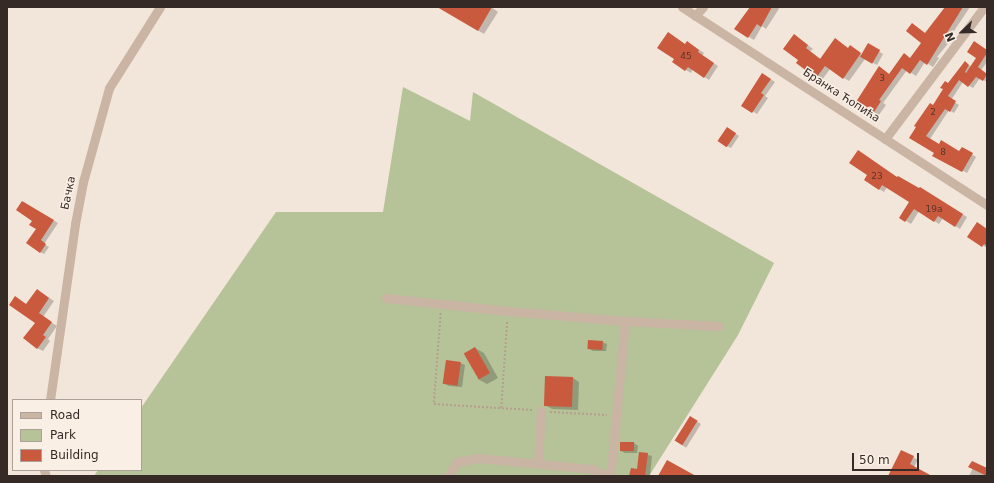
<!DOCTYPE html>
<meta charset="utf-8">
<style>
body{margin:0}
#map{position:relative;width:994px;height:483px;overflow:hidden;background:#f2e5d9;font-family:"DejaVu Sans",sans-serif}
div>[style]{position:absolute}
.green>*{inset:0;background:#b6c298}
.shadow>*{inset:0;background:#0003;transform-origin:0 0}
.building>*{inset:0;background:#ca5a3e;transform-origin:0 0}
.path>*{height:1.5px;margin-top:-0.75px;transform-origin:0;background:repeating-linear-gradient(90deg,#b69e8f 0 2px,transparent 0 4px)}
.minor>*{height:9px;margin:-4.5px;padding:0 4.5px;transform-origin:4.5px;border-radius:4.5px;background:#cab4a4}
span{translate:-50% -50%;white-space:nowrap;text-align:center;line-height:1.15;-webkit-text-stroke:3px #faefe5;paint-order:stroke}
.number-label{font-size:9px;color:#5b362c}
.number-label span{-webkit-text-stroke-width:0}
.street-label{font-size:11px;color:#362a26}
.frame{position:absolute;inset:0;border:8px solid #362a26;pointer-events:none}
.legend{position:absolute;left:12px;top:399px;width:130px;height:72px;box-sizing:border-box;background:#faefe5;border:1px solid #aca099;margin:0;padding:5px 7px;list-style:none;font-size:12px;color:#362a26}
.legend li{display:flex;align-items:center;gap:8px;height:20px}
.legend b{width:20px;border:1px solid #aca099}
.north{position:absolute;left:942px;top:12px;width:40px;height:40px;-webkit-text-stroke:3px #faefe5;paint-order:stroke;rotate:247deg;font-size:11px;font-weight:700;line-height:16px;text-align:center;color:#362a26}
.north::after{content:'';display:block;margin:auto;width:14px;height:18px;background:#362a26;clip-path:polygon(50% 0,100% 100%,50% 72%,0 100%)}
.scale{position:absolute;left:852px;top:453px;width:67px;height:18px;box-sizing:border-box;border:2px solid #362a26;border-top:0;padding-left:5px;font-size:12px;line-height:14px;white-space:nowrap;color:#362a26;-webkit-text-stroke:3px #faefe5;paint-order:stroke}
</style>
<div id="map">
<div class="green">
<div style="clip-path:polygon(403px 87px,470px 121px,473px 92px,774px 263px,738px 335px,649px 476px,94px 476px,98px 470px,141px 470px,141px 408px,276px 212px,383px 212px)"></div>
</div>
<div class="shadow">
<div style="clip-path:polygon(439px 7px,491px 7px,498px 12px,484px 34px)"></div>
<div style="clip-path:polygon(752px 7px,780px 7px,766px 29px,762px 26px,754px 40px,749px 37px)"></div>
<div style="clip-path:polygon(946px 7px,970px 7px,948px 40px,950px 41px,937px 57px,939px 58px,933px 67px,925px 62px,916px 76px,907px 70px,883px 103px,886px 105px,876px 119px,871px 116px,884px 70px,890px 75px,911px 59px,922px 43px,926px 34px)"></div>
<div style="clip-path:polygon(800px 39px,813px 49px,810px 51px,821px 59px,849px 49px,856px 50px,862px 55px,868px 45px,883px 54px,877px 65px,865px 59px,849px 81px,830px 69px,822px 80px,799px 60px)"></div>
<div style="clip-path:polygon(685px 45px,692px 45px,704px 53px,702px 56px,718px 66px,709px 80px,693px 69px,691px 73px,686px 70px,675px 59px)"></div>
<div style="clip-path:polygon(987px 50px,987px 62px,981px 70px,987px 74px,987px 82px,980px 78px,973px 88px,963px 82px,951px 100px,959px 105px,954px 113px,949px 110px,930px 139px,940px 145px,959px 152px,962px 148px,976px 157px,967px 173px,934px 155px,935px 153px,911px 137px,965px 63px,972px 67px)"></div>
<div style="clip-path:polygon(767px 77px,775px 82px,765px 96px,768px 98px,757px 114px,742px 105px)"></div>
<div style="clip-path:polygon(731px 131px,739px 136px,731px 148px,727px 146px)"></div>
<div style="clip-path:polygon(898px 178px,919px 190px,920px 188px,967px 217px,960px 229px,943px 218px,939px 224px,919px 211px,911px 224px,900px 217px,910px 201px,887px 187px,884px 192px,865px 180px)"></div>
<div style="clip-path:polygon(22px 202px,58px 223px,44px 244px,49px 247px,44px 254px,40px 252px,37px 229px)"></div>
<div style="clip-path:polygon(987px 229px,987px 248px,968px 236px)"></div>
<div style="clip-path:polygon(42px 293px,54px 301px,43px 317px,57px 326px,48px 339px,50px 341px,43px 351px,37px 348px,36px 323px,26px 305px)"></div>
<div style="clip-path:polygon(602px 342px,607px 344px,606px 351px,593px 351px,588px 348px)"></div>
<div style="clip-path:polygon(475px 348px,484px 353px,498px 378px,487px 384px,478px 379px)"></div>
<div style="clip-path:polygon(460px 363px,465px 365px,462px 387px,449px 386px,445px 384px)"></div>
<div style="clip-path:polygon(546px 377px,573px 378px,579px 382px,578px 410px,552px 409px,545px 405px)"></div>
<div style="left:690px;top:417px;width:13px;height:28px;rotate:32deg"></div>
<div style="clip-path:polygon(634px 443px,638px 446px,637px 453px,625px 453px,621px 451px)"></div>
<div style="clip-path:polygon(640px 453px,652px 456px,650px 476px,632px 476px,638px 470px)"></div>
<div style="clip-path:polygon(913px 457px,918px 460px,914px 467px,930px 476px,888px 476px)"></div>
<div style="clip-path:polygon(973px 468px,987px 469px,987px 476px,969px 476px)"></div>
</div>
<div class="building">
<div style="clip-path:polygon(437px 7px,492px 7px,478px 31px)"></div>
<div style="clip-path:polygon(750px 7px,772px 7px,761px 27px,757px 24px,748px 38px,734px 29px)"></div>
<div style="clip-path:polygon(945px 7px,963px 7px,927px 65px,920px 60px,910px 74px,902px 68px,879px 100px,881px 101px,871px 117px,854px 105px,879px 66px,889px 74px,904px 53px,910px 58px,921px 43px,906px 31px,912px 23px,925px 33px)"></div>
<div style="clip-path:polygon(668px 32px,685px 44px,687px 41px,699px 50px,698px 52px,714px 63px,704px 78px,688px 67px,685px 71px,672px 62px,674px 59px,657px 48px)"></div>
<div style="clip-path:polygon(794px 34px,808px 45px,806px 48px,820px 59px,835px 38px,848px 48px,850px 45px,861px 53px,843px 79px,825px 66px,816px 78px,796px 63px,798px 60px,783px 49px)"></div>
<div style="clip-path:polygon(974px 41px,987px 50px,987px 53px,978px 67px,987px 74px,983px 81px,976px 77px,968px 87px,959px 80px,948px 96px,956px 101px,950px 112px,945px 109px,926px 136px,939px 144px,941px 140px,959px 151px,962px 147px,973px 153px,962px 172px,932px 156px,934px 153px,909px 138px,916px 127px,914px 126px,930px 103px,933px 105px,943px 89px,940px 88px,945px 81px,948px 83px,965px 61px,969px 65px,965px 72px,966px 73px,976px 58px,967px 52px)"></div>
<div style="left:868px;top:43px;width:14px;height:16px;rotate:30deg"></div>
<div style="clip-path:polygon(762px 73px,771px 79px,761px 93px,764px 95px,752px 113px,741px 106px)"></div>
<div style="left:727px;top:127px;width:11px;height:17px;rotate:34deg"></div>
<div style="clip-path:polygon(858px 150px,897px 177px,898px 176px,919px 188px,920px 187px,963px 214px,955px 227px,938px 216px,934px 222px,914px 209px,905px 222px,899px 218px,909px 202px,882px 185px,879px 190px,864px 180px,867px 175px,849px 163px)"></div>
<div style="clip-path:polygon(22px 201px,54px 220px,41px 240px,46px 244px,40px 253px,26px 243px,36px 229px,29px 225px,32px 221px,16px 210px)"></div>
<div style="clip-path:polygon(977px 222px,987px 229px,987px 246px,984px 244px,982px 247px,967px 237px)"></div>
<div style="clip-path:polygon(37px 289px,49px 298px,39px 313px,52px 322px,43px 335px,46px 337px,37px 349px,23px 338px,35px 323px,9px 305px,15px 296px,26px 304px)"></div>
<div style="left:588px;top:340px;width:15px;height:9px;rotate:4deg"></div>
<div style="left:475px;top:347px;width:30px;height:13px;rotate:60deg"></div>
<div style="left:446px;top:360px;width:15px;height:24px;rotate:8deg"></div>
<div style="left:545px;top:376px;width:28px;height:30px;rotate:2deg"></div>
<div style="left:690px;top:416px;width:9px;height:29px;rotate:32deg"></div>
<div style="left:620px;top:442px;width:14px;height:9px"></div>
<div style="clip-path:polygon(901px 450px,914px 456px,910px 464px,932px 476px,888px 476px)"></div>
<div style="clip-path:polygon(639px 452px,648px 453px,645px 476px,629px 476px,631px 468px,637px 469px)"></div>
<div style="clip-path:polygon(667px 460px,696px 476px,658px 476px)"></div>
<div style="clip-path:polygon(972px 461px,987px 468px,987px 476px,968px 467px)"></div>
</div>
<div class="path">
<div style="left:441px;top:313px;width:91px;rotate:94.4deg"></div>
<div style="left:434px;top:404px;width:99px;rotate:3.5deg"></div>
<div style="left:501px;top:408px;width:88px;rotate:-86.1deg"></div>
<div style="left:550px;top:412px;width:57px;rotate:3deg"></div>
</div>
<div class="minor">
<div style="left:682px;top:7px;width:364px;rotate:33deg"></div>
<div style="left:695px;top:16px;width:12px;rotate:-48deg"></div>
<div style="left:885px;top:139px;width:165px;rotate:-53.1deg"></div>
<div style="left:386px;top:298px;width:123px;rotate:6.1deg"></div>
<div style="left:508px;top:311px;width:117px;rotate:4.9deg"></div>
<div style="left:625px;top:321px;width:149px;rotate:95.4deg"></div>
<div style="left:611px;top:469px;width:9px;rotate:131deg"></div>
<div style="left:625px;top:321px;width:94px;rotate:3deg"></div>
<div style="left:50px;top:400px;width:178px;rotate:-81.9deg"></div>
<div style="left:75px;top:224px;width:43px;rotate:-79.2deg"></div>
<div style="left:83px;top:182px;width:98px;rotate:-74.5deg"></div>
<div style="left:109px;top:88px;width:96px;rotate:-57.8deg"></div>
<div style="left:538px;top:463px;width:52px;rotate:-86.7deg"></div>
<div style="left:44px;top:470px;width:6px;rotate:72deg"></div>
<div style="left:448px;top:476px;width:17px;rotate:-57deg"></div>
<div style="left:457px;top:462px;width:21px;rotate:-11deg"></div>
<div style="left:478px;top:458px;width:116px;rotate:5.5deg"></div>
<div style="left:593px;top:469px;width:13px;rotate:32deg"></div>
</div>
<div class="number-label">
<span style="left:686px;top:56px">45</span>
<span style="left:882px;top:78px">3</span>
<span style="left:933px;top:112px">2</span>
<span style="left:943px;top:152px">8</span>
<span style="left:877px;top:176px">23</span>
<span style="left:934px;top:209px">19a</span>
</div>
<div class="street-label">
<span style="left:841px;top:96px;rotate:33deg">Бранка Ћопића</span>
<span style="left:69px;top:193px;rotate:-78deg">Бачка</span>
</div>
<div class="frame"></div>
<ul class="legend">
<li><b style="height:5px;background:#cab4a4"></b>Road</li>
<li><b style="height:11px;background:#b6c298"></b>Park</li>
<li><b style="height:11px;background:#ca5a3e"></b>Building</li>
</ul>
<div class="north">N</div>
<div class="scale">50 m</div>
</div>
